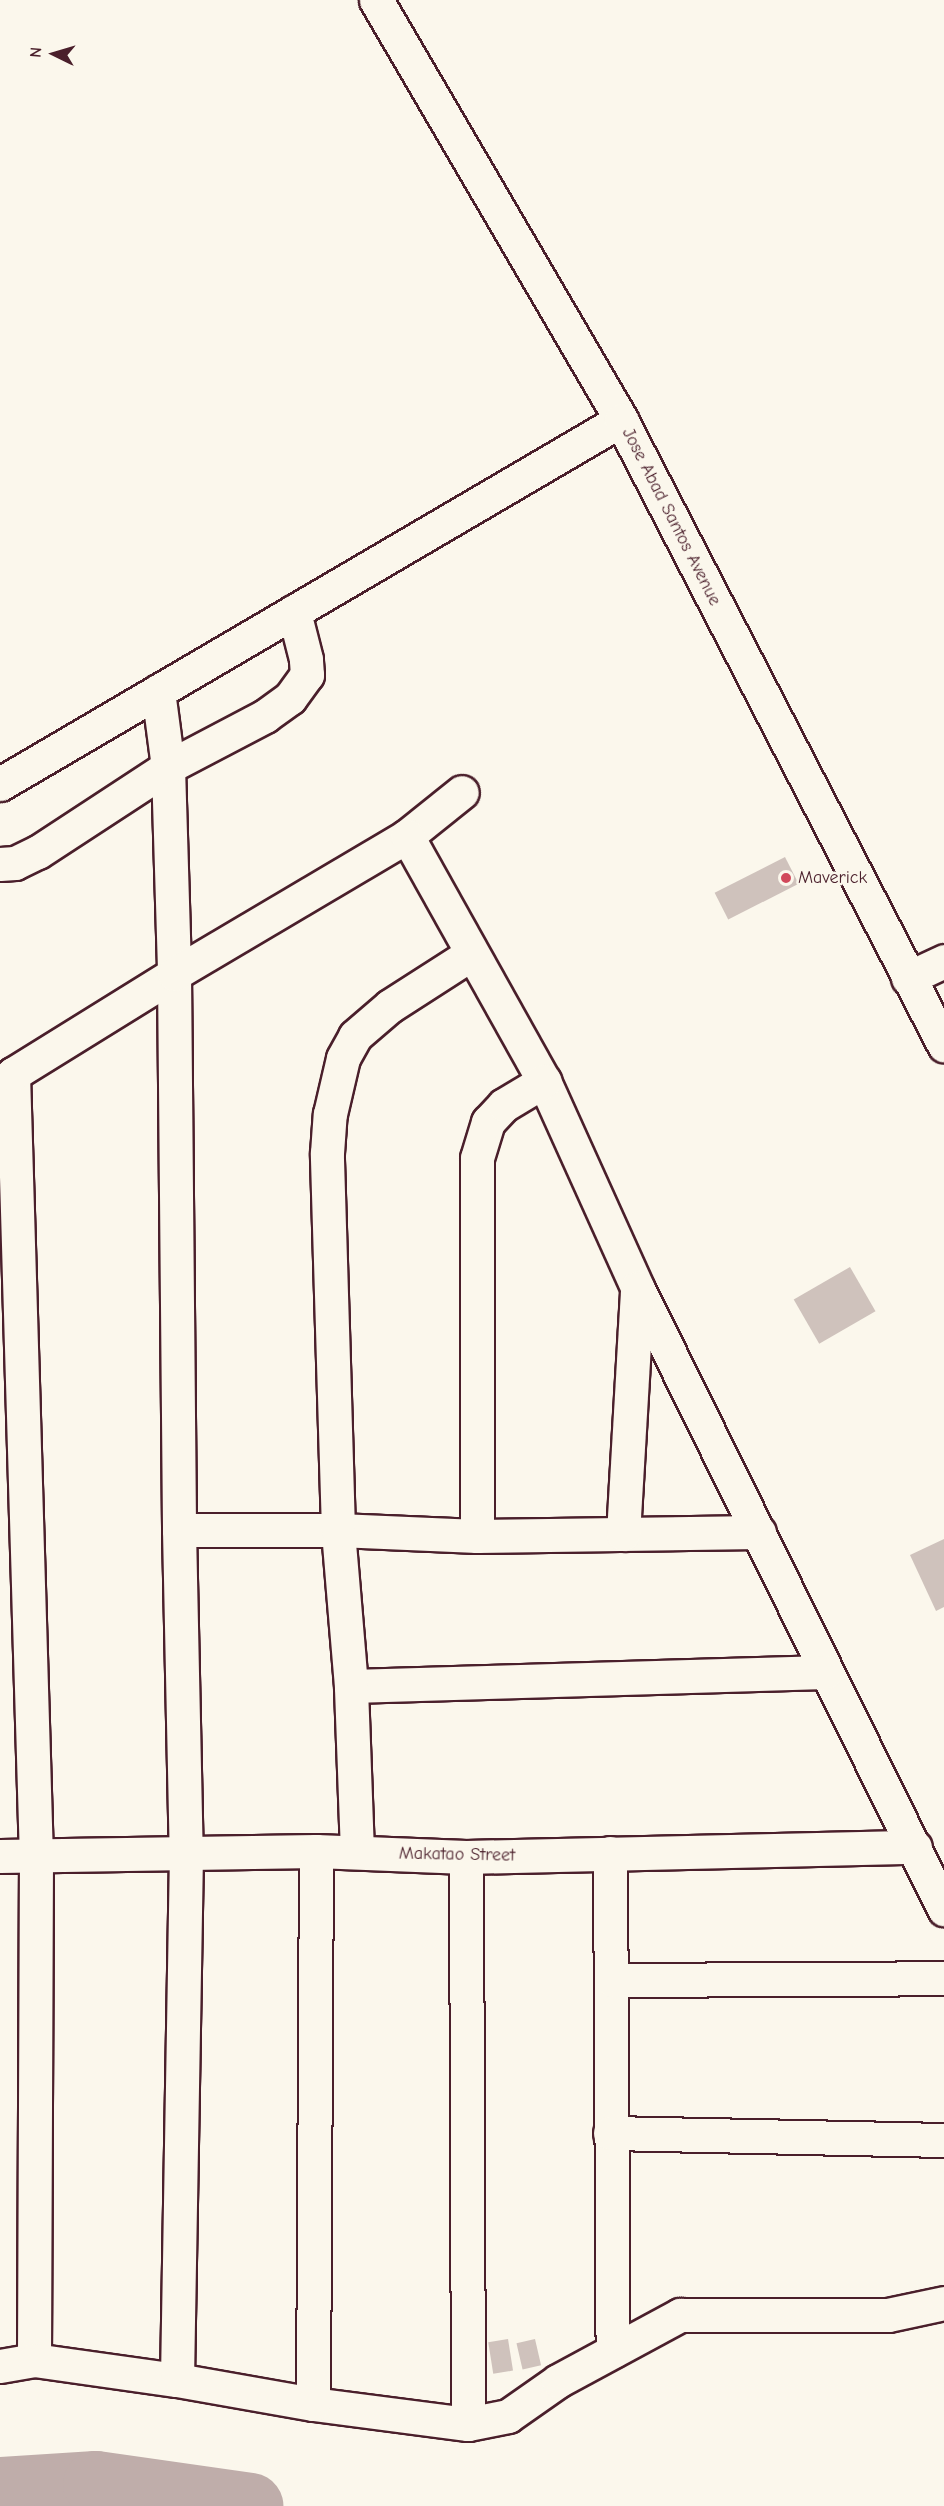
<!DOCTYPE html>
<style>
body{margin:0}
#map{position:relative;width:944px;height:2506px;overflow:hidden;background:#fbf7ec;font-family:"Comic Neue",sans-serif}
div>[style]{position:absolute}
.river>*{height:66px;margin:-33px;padding:0 33px;transform-origin:33px;border-radius:33px;background:#bfadaa}
.building>*{inset:0;background:#cfc2bc;transform-origin:0 0}
.roads{filter:drop-shadow(2px 0 #4a1f2b) drop-shadow(-2px 0 #4a1f2b) drop-shadow(0 2px #4a1f2b) drop-shadow(0 -2px #4a1f2b)}
.street>*{height:33px;margin:-16.5px;padding:0 16.5px;transform-origin:16.5px;border-radius:16.5px;background:#fbf7ec}
.highway>*{height:33px;margin:-16.5px;padding:0 16.5px;transform-origin:16.5px;border-radius:16.5px;background:#fbf7ec}
.dots>*{width:16px;height:16px;translate:-50% -50%;box-sizing:border-box;border:3px solid #fbf7ec;border-radius:50%}
span{translate:-50% -50%;white-space:nowrap;text-align:center;line-height:1.15;-webkit-text-stroke:5px #fbf7ec;paint-order:stroke}
.street-label{font-size:18px;color:#4a1f2b}
.poi-label{font-size:18px;color:#4a1f2b}
.left{translate:0 -50%;text-align:left}
.north{position:absolute;left:24px;top:24px;width:60px;height:60px;-webkit-text-stroke:4px #fbf7ec;paint-order:stroke;rotate:275deg;font-size:16px;font-weight:700;line-height:24px;text-align:center;color:#4a1f2b}
.north::after{content:'';display:block;margin:auto;width:21px;height:27px;background:#4a1f2b;clip-path:polygon(50% 0,100% 100%,50% 72%,0 100%)}
</style>
<div id="map">
<div class="river">
<div style="left:0;top:2490px;width:96px;rotate:-3.6deg"></div>
<div style="left:96px;top:2484px;width:156px;rotate:8.1deg"></div>
</div>
<div class="building">
<div style="left:785px;top:857px;width:30px;height:79px;rotate:63deg"></div>
<div style="left:850px;top:1267px;width:51px;height:65px;rotate:60deg"></div>
<div style="clip-path:polygon(944px 1539px,944px 1607px,936px 1611px,910px 1555px)"></div>
<div style="left:508px;top:2339px;width:32px;height:20px;rotate:81deg"></div>
<div style="left:535px;top:2339px;width:27px;height:19px;rotate:77deg"></div>
</div>
<div class="roads">
<div class="street">
<div style="left:158px;top:691px;width:77px;rotate:82.5deg"></div>
<div style="left:168px;top:767px;width:207px;rotate:88.3deg"></div>
<div style="left:174px;top:974px;width:556px;rotate:89.48deg"></div>
<div style="left:179px;top:1530px;width:323px;rotate:88.8deg"></div>
<div style="left:186px;top:1853px;width:527px;rotate:90.98deg"></div>
<div style="left:0;top:784px;width:720px;rotate:-30.38deg"></div>
<div style="left:407px;top:836px;width:70px;rotate:-38.7deg"></div>
<div style="left:0;top:864px;width:15px;rotate:-4deg"></div>
<div style="left:15px;top:863px;width:25px;rotate:-26deg"></div>
<div style="left:38px;top:852px;width:155px;rotate:-33.2deg"></div>
<div style="left:168px;top:767px;width:110px;rotate:-27.7deg"></div>
<div style="left:265px;top:716px;width:31px;rotate:-36deg"></div>
<div style="left:290px;top:698px;width:29px;rotate:-54deg"></div>
<div style="left:307px;top:675px;width:16px;rotate:-94deg"></div>
<div style="left:306px;top:659px;width:49px;rotate:-104.3deg"></div>
<div style="left:908px;top:978px;width:40px;rotate:-25deg"></div>
<div style="left:13px;top:1074px;width:783px;rotate:88.32deg"></div>
<div style="left:36px;top:1857px;width:503px;rotate:90.23deg"></div>
<div style="left:0;top:1086px;width:18px;rotate:-43deg"></div>
<div style="left:13px;top:1074px;width:190px;rotate:-31.8deg"></div>
<div style="left:174px;top:974px;width:271px;rotate:-30.6deg"></div>
<div style="left:407px;top:836px;width:281px;rotate:60.8deg"></div>
<div style="left:544px;top:1081px;width:226px;rotate:65.7deg"></div>
<div style="left:637px;top:1287px;width:694px;rotate:63.73deg"></div>
<div style="left:179px;top:1530px;width:159px"></div>
<div style="left:338px;top:1530px;width:139px;rotate:2.5deg"></div>
<div style="left:477px;top:1536px;width:282px;rotate:-0.8deg"></div>
<div style="left:623px;top:1534px;width:246px;rotate:-86.7deg"></div>
<div style="left:477px;top:1536px;width:378px;rotate:-90deg"></div>
<div style="left:477px;top:1158px;width:38px;rotate:-73deg"></div>
<div style="left:488px;top:1122px;width:23px;rotate:-47deg"></div>
<div style="left:504px;top:1105px;width:47px;rotate:-31deg"></div>
<div style="left:351px;top:1686px;width:475px;rotate:-1.7deg"></div>
<div style="left:357px;top:1852px;width:166px;rotate:-92.1deg"></div>
<div style="left:351px;top:1686px;width:157px;rotate:-94.8deg"></div>
<div style="left:338px;top:1530px;width:377px;rotate:-91.7deg"></div>
<div style="left:327px;top:1153px;width:39px;rotate:-86deg"></div>
<div style="left:330px;top:1114px;width:57px;rotate:-76.9deg"></div>
<div style="left:343px;top:1058px;width:25px;rotate:-61deg"></div>
<div style="left:355px;top:1036px;width:46px;rotate:-40.6deg"></div>
<div style="left:390px;top:1006px;width:96px;rotate:-32.7deg"></div>
<div style="left:610px;top:1853px;width:498px;rotate:89.7deg"></div>
<div style="left:0;top:1856px;width:316px;rotate:-0.9deg"></div>
<div style="left:316px;top:1851px;width:150px;rotate:2.3deg"></div>
<div style="left:466px;top:1857px;width:449px;rotate:-1.3deg"></div>
<div style="left:466px;top:1857px;width:567px;rotate:89.8deg"></div>
<div style="left:613px;top:1980px;width:331px;rotate:-0.3deg"></div>
<div style="left:610px;top:2133px;width:334px;rotate:1.2deg"></div>
<div style="left:0;top:2366px;width:35px;rotate:-10deg"></div>
<div style="left:34px;top:2360px;width:144px;rotate:8deg"></div>
<div style="left:177px;top:2380px;width:138px;rotate:10deg"></div>
<div style="left:313px;top:2404px;width:156px;rotate:7.4deg"></div>
<div style="left:468px;top:2424px;width:41px;rotate:-11.3deg"></div>
<div style="left:508px;top:2416px;width:61px;rotate:-35deg"></div>
<div style="left:558px;top:2381px;width:139px;rotate:-28.4deg"></div>
<div style="left:680px;top:2315px;width:208px"></div>
<div style="left:888px;top:2315px;width:57px;rotate:-12.1deg"></div>
<div style="left:313px;top:2404px;width:553px;rotate:-89.69deg"></div>
</div>
<div class="highway">
<div style="left:376px;top:0;width:486px;rotate:59.7deg"></div>
<div style="left:621px;top:420px;width:704px;rotate:62.67deg"></div>
</div>
</div>
<div class="dots">
<div style="left:786px;top:878px;background:#d1495b"></div>
</div>
<div class="street-label">
<span style="left:671px;top:517px;rotate:63deg">Jose Abad Santos Avenue</span>
<span style="left:457px;top:1855px;rotate:1deg">Makatao Street</span>
</div>
<div class="poi-label">
<span class="left" style="left:798px;top:878px">Maverick</span>
</div>
<div class="north">N</div>
</div>
